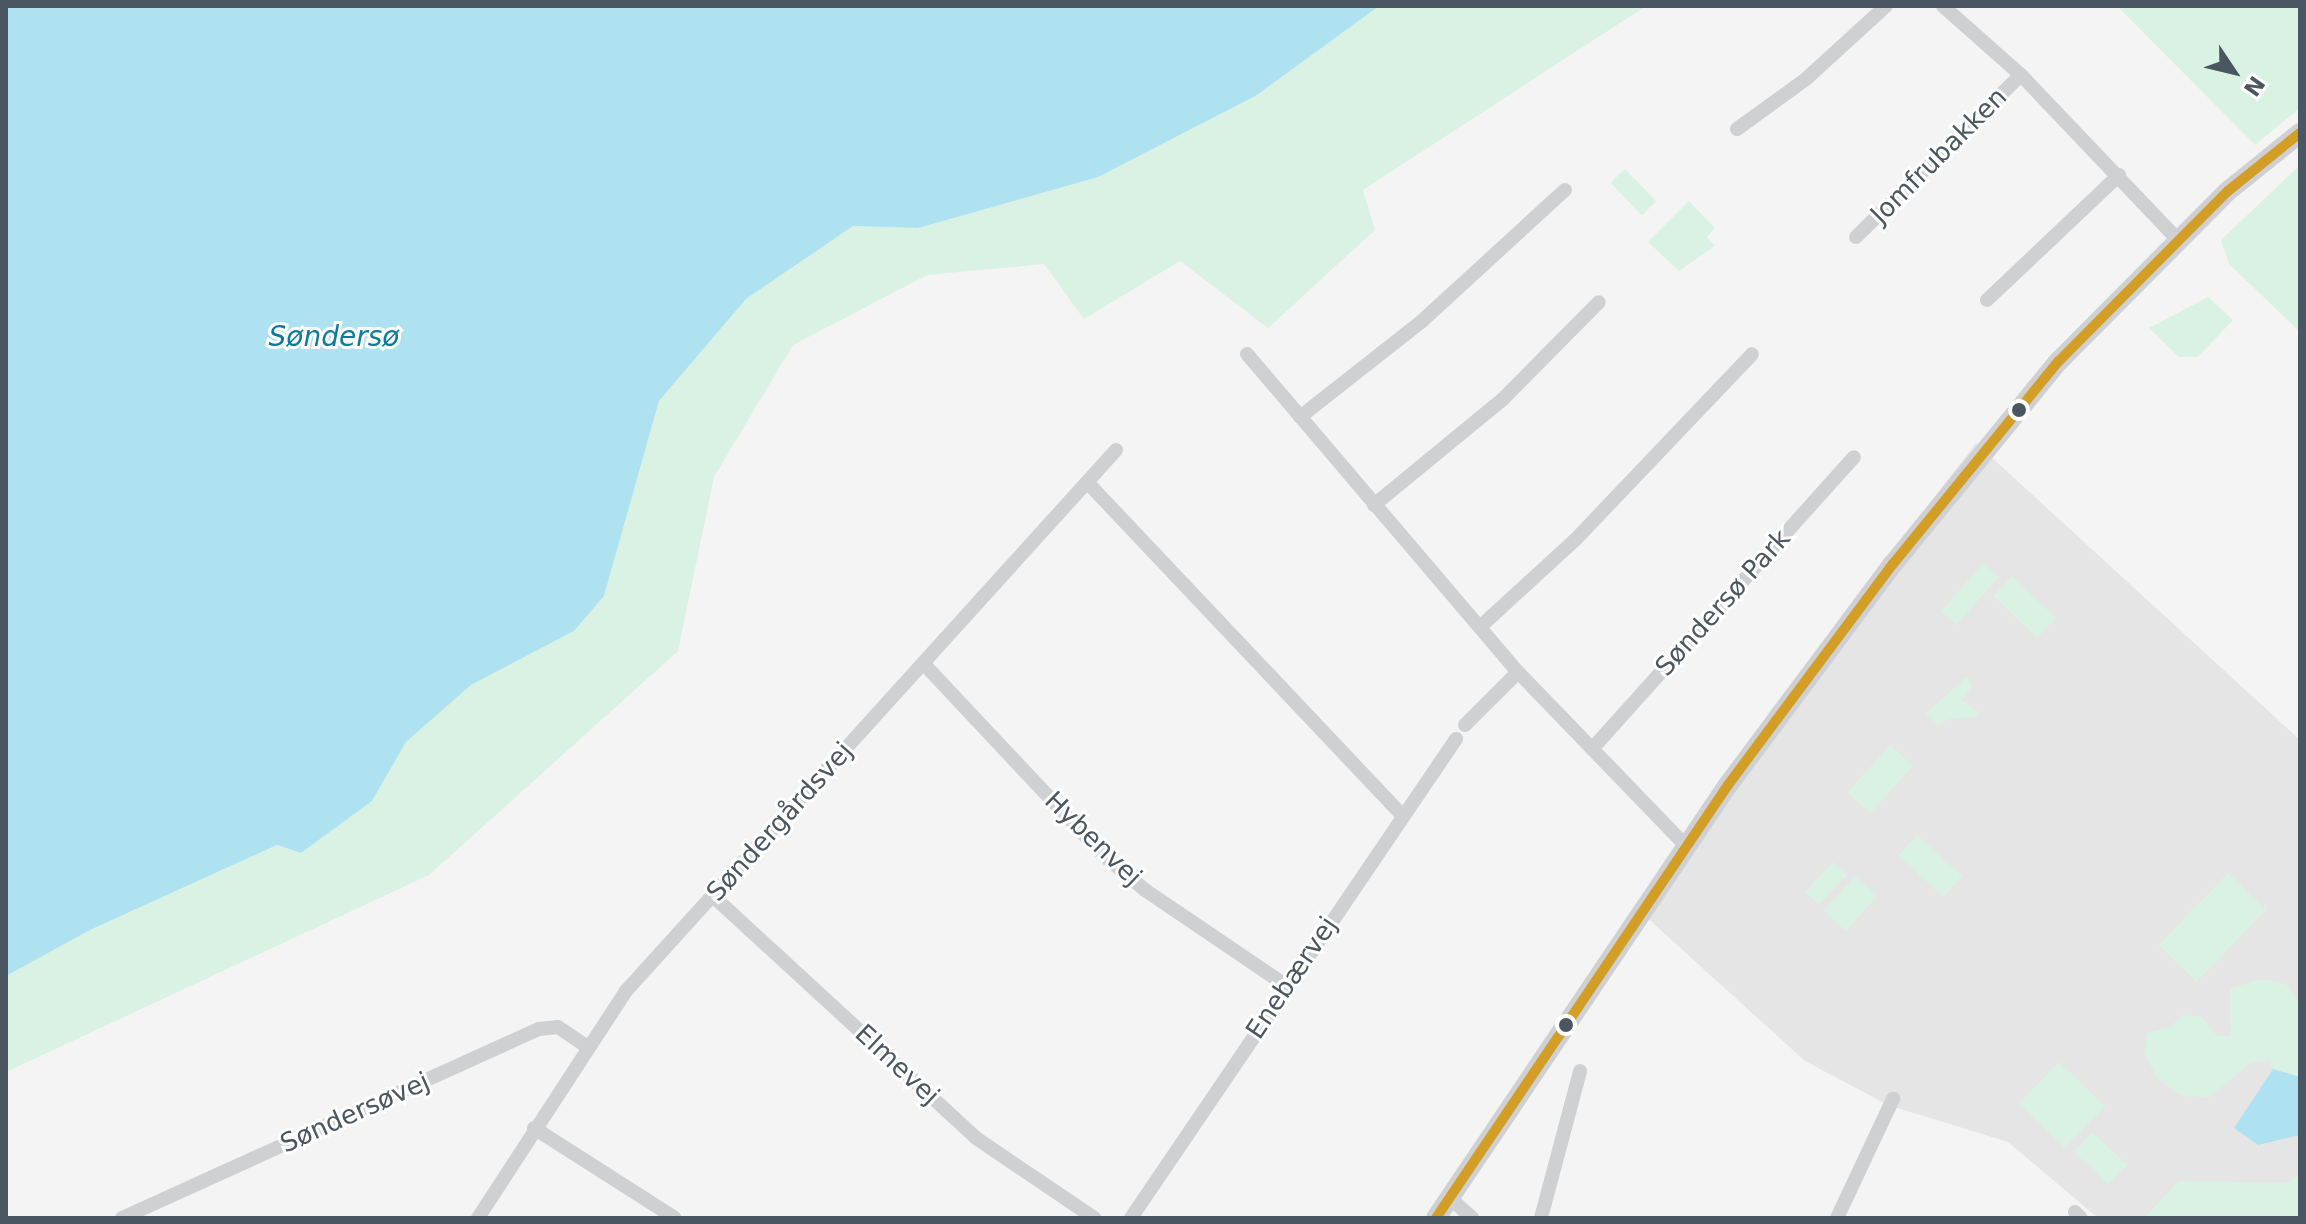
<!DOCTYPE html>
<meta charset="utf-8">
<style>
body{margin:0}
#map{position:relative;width:2306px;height:1224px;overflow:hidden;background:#f4f4f4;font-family:"DejaVu Sans",sans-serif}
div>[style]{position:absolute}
.education>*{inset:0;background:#e6e5e6}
.green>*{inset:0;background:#d9f2e3;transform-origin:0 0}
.water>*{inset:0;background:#aee2f0}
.street>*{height:14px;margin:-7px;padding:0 7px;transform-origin:7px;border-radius:7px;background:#ced0d2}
.secondary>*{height:20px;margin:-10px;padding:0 10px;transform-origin:10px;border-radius:10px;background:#ced0d4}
.bus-1>*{height:10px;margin:-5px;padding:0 5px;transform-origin:5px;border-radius:5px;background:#d29e26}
.dots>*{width:22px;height:22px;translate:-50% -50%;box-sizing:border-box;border:4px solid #fff;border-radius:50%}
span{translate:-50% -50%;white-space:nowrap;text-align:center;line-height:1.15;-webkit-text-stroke:6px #fff;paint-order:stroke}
.street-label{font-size:26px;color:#4a5661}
.water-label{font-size:28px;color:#0c7c9b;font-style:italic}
.frame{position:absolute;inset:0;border:8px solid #4a5661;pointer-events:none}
.north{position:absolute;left:2194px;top:32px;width:80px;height:80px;-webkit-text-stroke:6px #fff;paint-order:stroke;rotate:125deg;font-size:22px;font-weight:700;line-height:32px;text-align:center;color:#4a5661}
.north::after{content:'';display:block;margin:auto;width:28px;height:36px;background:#4a5661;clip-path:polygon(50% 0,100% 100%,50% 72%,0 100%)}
</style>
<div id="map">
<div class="education">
<div style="clip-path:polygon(1976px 443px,2300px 740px,2300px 1218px,2098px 1218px,2008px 1142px,1888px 1105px,1805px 1061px,1644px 915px,1770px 711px)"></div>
</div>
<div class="green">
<div style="clip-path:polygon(1379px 6px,1646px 6px,1363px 190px,1375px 230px,1268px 328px,1180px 261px,1084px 319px,1044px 264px,927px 275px,793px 345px,714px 477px,678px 651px,429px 875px,6px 1072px,6px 976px,90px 930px,277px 845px,301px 853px,372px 801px,406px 742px,471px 685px,574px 631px,604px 596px,659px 401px,746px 299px,853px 226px,918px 228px,1257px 95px)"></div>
<div style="clip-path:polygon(2117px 6px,2300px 6px,2300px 108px,2255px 145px)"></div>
<div style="clip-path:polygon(2300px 165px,2300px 332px,2229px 264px,2221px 240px)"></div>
<div style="left:1625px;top:169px;width:45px;height:20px;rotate:46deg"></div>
<div style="clip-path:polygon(1689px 201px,1715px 228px,1707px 237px,1715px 246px,1679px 271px,1648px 242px)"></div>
<div style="clip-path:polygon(2208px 297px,2233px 320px,2198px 357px,2179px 357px,2149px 328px)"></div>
<div style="left:1983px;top:563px;width:21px;height:64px;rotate:41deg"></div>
<div style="left:2012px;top:576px;width:61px;height:27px;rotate:44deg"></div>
<div style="clip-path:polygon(1967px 677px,1972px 686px,1962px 700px,1978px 712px,1976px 717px,1949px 719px,1938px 725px,1925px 714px)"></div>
<div style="left:1890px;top:745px;width:31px;height:64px;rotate:42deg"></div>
<div style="left:1917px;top:835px;width:61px;height:28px;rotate:42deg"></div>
<div style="left:1833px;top:862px;width:19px;height:41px;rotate:43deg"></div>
<div style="left:2228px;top:873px;width:53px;height:100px;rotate:44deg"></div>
<div style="left:1855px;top:876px;width:30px;height:47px;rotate:42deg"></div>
<div style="clip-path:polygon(2261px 979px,2286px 984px,2300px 1004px,2300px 1077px,2273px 1069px,2270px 1059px,2249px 1064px,2210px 1097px,2181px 1096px,2158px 1079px,2144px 1052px,2148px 1033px,2170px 1027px,2183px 1015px,2202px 1017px,2216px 1035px,2231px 1037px,2230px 989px)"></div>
<div style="left:2059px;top:1062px;width:64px;height:58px;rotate:44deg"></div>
<div style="left:2092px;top:1132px;width:48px;height:27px;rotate:43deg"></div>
<div style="clip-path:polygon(2300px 1173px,2300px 1218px,2144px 1218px,2179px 1181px,2288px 1183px)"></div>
</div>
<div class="water">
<div style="clip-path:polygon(6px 6px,1379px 6px,1257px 95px,1098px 177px,918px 228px,853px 226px,746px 299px,659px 401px,604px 596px,574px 631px,471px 685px,406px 742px,372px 801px,301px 853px,277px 845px,90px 930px,6px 976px)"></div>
<div style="clip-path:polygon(2273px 1069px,2300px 1077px,2300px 1135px,2258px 1145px,2234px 1128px)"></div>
</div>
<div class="street">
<div style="left:1943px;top:6px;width:104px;rotate:41.5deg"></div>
<div style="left:2021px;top:75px;width:228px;rotate:46.4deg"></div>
<div style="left:1737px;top:129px;width:85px;rotate:-35.9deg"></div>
<div style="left:1806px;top:79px;width:108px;rotate:-42.4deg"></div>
<div style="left:1856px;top:237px;width:231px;rotate:-44.5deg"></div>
<div style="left:1987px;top:300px;width:182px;rotate:-43.4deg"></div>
<div style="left:1247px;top:354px;width:418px;rotate:49.6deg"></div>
<div style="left:1518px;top:672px;width:245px;rotate:46deg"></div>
<div style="left:1300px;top:417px;width:155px;rotate:-38.2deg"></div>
<div style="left:1422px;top:321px;width:194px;rotate:-42.5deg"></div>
<div style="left:1087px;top:482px;width:458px;rotate:46.6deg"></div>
<div style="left:1374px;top:505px;width:167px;rotate:-39.4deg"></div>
<div style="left:1503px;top:399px;width:136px;rotate:-45.3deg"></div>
<div style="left:1480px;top:627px;width:130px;rotate:-42.5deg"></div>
<div style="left:1576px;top:539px;width:255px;rotate:-46.4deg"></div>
<div style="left:923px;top:663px;width:263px;rotate:46.8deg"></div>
<div style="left:1103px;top:855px;width:55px;rotate:39.8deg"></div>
<div style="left:1145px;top:890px;width:171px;rotate:34.1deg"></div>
<div style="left:1465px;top:725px;width:75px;rotate:-45deg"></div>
<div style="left:1592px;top:749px;width:392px;rotate:-48.1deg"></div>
<div style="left:713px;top:896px;width:357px;rotate:42.6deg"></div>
<div style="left:976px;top:1138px;width:143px;rotate:34.1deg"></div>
<div style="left:534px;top:1128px;width:167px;rotate:32.6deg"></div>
<div style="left:1450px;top:1198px;width:30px;rotate:42deg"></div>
<div style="left:2075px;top:1212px;width:8px;rotate:45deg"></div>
<div style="left:122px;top:1218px;width:458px;rotate:-24.4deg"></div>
<div style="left:539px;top:1029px;width:19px;rotate:-6deg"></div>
<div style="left:558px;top:1027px;width:34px;rotate:34deg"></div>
<div style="left:478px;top:1218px;width:271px;rotate:-56.9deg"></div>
<div style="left:626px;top:991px;width:730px;rotate:-47.83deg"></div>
<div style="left:1131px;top:1218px;width:579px;rotate:-55.84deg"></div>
<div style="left:1541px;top:1218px;width:152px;rotate:-75.1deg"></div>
<div style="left:1837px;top:1218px;width:132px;rotate:-64.8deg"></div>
</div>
<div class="secondary">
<div style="left:1436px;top:1218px;width:522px;rotate:-56.01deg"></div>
<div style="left:1728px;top:785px;width:276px;rotate:-53.3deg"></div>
<div style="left:1893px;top:564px;width:261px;rotate:-50.8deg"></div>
<div style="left:2058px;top:362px;width:241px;rotate:-45.2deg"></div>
<div style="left:2228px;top:191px;width:92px;rotate:-38.9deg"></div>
</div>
<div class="bus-1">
<div style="left:1436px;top:1218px;width:522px;rotate:-56.01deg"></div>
<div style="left:1728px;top:785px;width:276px;rotate:-53.3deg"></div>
<div style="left:1893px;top:564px;width:261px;rotate:-50.8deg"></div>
<div style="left:2058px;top:362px;width:241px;rotate:-45.2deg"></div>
<div style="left:2228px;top:191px;width:92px;rotate:-38.9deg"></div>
</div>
<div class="dots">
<div style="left:2019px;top:410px;background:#4a5661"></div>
<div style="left:1566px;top:1025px;background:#4a5661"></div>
</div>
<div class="street-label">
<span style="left:1939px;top:156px;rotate:-45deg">Jomfrubakken</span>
<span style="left:1723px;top:603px;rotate:-48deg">Søndersø Park</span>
<span style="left:780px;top:822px;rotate:-48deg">Søndergårdsvej</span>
<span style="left:1093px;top:839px;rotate:44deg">Hybenvej</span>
<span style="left:1292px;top:978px;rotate:-56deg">Enebærvej</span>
<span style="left:897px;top:1065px;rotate:43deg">Elmevej</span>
<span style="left:355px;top:1113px;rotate:-24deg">Søndersøvej</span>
</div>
<div class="water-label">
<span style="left:334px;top:337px">Søndersø</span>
</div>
<div class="frame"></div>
<div class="north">N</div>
</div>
